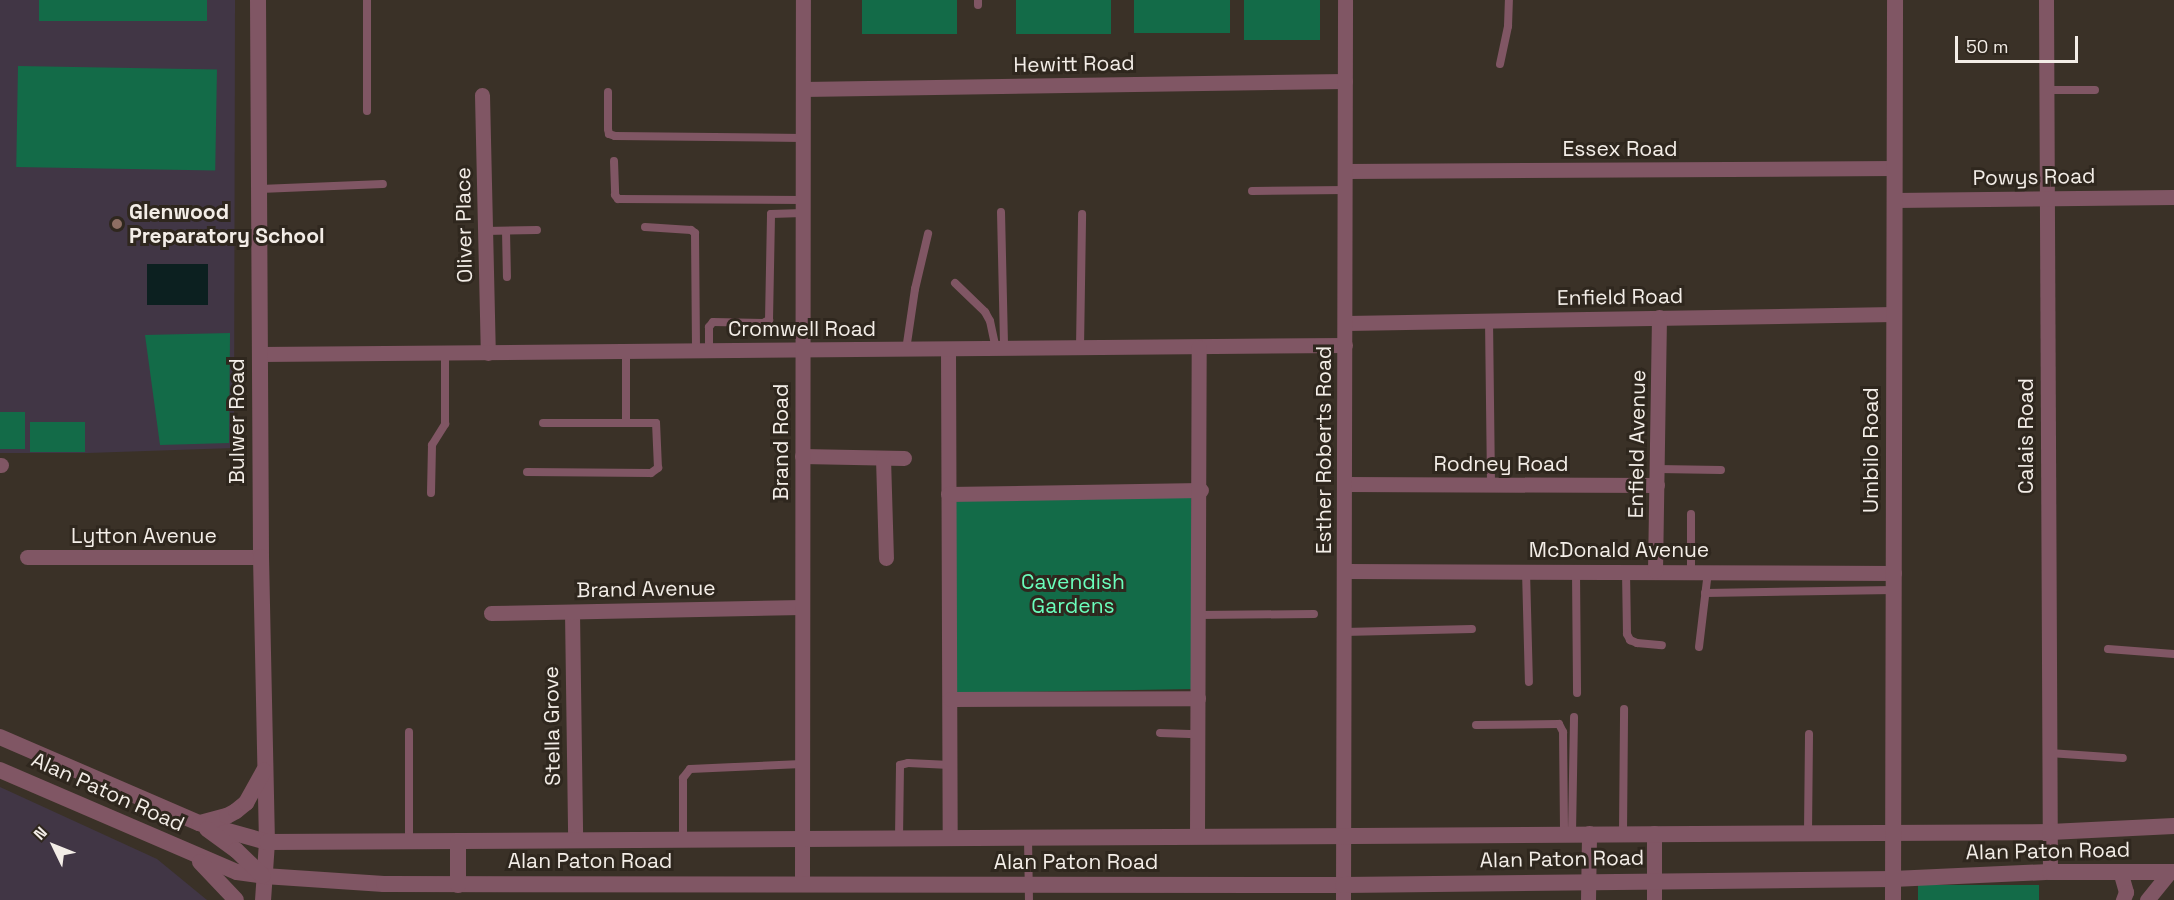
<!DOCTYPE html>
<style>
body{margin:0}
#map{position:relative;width:2174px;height:900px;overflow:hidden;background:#3a3127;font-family:"Space Grotesk",sans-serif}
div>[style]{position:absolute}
.education>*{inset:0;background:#413645}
.green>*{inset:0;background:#136b48;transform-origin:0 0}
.water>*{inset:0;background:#0c2020;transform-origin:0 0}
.service>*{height:8px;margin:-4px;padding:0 4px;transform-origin:4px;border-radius:4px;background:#805664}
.minor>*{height:15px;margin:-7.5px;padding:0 7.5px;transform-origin:7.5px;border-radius:7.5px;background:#805664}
.tertiary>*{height:16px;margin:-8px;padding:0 8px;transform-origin:8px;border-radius:8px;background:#805664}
.dots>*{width:16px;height:16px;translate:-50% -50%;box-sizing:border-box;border:3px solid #2f271e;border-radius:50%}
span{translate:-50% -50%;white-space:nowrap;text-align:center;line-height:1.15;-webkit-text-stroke:6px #2f271e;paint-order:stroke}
.street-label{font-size:21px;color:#f3ede7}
.poi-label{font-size:21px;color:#f3ede7;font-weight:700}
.left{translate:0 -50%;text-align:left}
.park-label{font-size:21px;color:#6afebb}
.north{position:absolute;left:24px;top:816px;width:60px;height:60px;-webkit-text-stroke:4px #2f271e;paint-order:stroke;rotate:313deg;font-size:16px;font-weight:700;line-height:24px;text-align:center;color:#f3ede7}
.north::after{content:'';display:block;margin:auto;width:21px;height:27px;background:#f3ede7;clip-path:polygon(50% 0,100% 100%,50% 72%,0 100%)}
.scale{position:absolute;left:1955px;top:36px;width:123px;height:27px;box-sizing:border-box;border:3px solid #f3ede7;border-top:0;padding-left:8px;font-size:18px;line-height:21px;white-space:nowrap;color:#f3ede7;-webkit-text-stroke:4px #2f271e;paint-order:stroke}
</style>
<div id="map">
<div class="education">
<div style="clip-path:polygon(0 0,235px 0,234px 448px,88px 453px,0 453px)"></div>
<div style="clip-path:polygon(0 787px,157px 859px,207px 900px,0 900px)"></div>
</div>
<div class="green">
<div style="left:39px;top:0;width:168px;height:21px"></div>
<div style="left:862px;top:0;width:95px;height:34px"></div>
<div style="left:1016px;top:0;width:95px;height:34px"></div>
<div style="left:1134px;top:0;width:96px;height:33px"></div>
<div style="left:1244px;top:0;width:76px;height:40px"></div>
<div style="left:18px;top:66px;width:199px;height:101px;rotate:1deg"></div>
<div style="clip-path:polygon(230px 333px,229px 443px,160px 445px,145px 335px)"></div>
<div style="left:0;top:412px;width:25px;height:37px"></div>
<div style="left:30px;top:422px;width:55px;height:30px"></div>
<div style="left:1191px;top:497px;width:192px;height:238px;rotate:89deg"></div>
<div style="left:1918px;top:885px;width:121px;height:15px"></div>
</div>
<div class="water">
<div style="left:147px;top:264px;width:61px;height:41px"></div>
</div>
<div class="service">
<div style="left:978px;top:0;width:5px;rotate:90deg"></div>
<div style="left:1500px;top:64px;width:39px;rotate:-78deg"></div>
<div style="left:1508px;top:26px;width:26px;rotate:-88deg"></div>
<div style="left:2046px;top:90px;width:49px"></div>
<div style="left:608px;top:92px;width:37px;rotate:90deg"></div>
<div style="left:608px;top:129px;width:5px;rotate:79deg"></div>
<div style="left:609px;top:134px;width:6px;rotate:18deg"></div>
<div style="left:615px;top:136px;width:188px;rotate:0.6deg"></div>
<div style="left:367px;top:111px;width:111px;rotate:-90deg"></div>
<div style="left:614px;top:161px;width:34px;rotate:88deg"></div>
<div style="left:615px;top:195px;width:5px;rotate:53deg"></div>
<div style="left:618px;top:199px;width:185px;rotate:0.3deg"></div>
<div style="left:260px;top:189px;width:123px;rotate:-2.3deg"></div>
<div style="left:1252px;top:191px;width:94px;rotate:-0.6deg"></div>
<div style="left:1001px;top:212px;width:137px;rotate:88.7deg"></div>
<div style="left:645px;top:227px;width:46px;rotate:3.7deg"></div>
<div style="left:691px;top:230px;width:5px;rotate:37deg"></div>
<div style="left:695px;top:233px;width:118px;rotate:89.5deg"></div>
<div style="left:485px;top:231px;width:52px;rotate:-1.1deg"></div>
<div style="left:506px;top:231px;width:46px;rotate:88.8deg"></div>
<div style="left:955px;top:283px;width:42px;rotate:44deg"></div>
<div style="left:985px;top:312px;width:10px;rotate:61deg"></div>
<div style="left:990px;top:321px;width:29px;rotate:78deg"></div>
<div style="left:1489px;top:320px;width:165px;rotate:89.3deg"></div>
<div style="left:1080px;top:348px;width:134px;rotate:-89.1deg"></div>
<div style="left:906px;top:350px;width:62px;rotate:-81.6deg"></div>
<div style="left:915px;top:289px;width:57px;rotate:-76.7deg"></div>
<div style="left:709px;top:351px;width:24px;rotate:-90deg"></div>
<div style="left:709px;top:327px;width:6px;rotate:-51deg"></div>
<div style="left:713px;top:322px;width:50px;rotate:1.1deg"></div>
<div style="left:763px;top:323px;width:7px;rotate:-27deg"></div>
<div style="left:769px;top:320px;width:106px;rotate:-88.9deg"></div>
<div style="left:771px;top:214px;width:32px;rotate:-2deg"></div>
<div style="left:626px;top:422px;width:70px;rotate:-90deg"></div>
<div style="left:1658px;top:469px;width:63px;rotate:0.9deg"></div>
<div style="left:527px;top:472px;width:124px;rotate:0.5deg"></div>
<div style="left:651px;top:473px;width:9px;rotate:-36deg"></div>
<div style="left:658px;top:468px;width:45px;rotate:-92.5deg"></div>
<div style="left:656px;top:423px;width:113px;rotate:180deg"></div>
<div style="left:431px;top:493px;width:48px;rotate:-88.8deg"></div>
<div style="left:432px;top:445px;width:25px;rotate:-58deg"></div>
<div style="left:445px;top:424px;width:70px;rotate:-90deg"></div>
<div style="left:1526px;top:571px;width:111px;rotate:88.5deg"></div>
<div style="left:1626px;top:571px;width:63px;rotate:89.1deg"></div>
<div style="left:1627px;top:634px;width:7px;rotate:63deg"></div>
<div style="left:1630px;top:640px;width:8px;rotate:23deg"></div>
<div style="left:1637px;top:643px;width:25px;rotate:5deg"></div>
<div style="left:1691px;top:571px;width:57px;rotate:-90deg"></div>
<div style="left:1576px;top:572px;width:121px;rotate:89.5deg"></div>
<div style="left:1705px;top:593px;width:189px;rotate:-0.9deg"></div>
<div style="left:1199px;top:615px;width:115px;rotate:-0.5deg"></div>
<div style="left:1344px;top:632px;width:128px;rotate:-1.3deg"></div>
<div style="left:1699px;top:647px;width:77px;rotate:-83.2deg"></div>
<div style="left:2108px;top:649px;width:66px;rotate:4.3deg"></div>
<div style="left:1476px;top:725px;width:83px;rotate:-0.7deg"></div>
<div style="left:1559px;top:724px;width:9px;rotate:63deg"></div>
<div style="left:1563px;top:732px;width:101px;rotate:89.4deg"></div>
<div style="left:1160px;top:733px;width:37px;rotate:2deg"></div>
<div style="left:2049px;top:753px;width:74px;rotate:3.9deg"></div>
<div style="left:1808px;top:832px;width:98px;rotate:-89.4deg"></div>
<div style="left:1572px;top:833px;width:116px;rotate:-89deg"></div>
<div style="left:1623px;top:833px;width:124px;rotate:-89.5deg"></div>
<div style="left:899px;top:838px;width:73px;rotate:-89.2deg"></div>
<div style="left:900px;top:765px;width:8px;rotate:-14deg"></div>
<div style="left:908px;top:763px;width:42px;rotate:2.7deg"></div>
<div style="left:1028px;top:838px;width:62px;rotate:89.1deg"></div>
<div style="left:683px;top:839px;width:61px;rotate:-90deg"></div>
<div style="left:683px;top:778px;width:11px;rotate:-52deg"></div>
<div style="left:690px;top:769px;width:112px;rotate:-2.6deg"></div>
<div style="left:409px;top:841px;width:109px;rotate:-90deg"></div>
</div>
<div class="minor">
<div style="left:2046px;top:0;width:872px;rotate:89.74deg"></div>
<div style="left:803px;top:89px;width:542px;rotate:-0.85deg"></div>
<div style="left:482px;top:95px;width:258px;rotate:88.7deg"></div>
<div style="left:1346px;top:171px;width:548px;rotate:-0.31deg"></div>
<div style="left:1894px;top:200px;width:280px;rotate:-0.6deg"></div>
<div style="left:1346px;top:323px;width:548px;rotate:-0.94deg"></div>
<div style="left:948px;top:350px;width:487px;rotate:89.8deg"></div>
<div style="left:260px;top:354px;width:1085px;rotate:-0.48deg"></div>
<div style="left:802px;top:456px;width:102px;rotate:1.1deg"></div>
<div style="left:883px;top:458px;width:100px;rotate:88.3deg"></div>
<div style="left:0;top:465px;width:1px"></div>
<div style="left:1345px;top:484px;width:312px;rotate:0.2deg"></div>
<div style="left:948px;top:494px;width:253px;rotate:-0.9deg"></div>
<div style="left:27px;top:557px;width:234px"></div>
<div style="left:1345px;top:571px;width:549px;rotate:0.21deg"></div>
<div style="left:1655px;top:571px;width:254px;rotate:-89.1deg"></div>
<div style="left:572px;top:612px;width:228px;rotate:89.2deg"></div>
<div style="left:491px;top:613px;width:311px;rotate:-1.1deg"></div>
<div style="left:950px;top:699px;width:248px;rotate:-0.2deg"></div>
<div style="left:1197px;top:836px;width:489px;rotate:-89.8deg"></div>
<div style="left:2120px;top:871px;width:22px;rotate:74deg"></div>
<div style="left:2126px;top:892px;width:9px;rotate:111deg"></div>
<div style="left:802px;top:884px;width:884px;rotate:-89.94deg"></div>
<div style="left:1343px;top:900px;width:900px;rotate:-89.87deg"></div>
<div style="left:1588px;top:900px;width:67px;rotate:-89.1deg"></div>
<div style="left:1654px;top:900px;width:67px;rotate:-90deg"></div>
<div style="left:2147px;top:900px;width:36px;rotate:-51deg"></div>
</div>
<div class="tertiary">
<div style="left:258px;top:0;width:557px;rotate:89.69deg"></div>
<div style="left:261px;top:557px;width:285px;rotate:88.8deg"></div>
<div style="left:267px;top:842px;width:58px;rotate:93.9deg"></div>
<div style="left:0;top:737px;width:217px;rotate:23.4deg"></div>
<div style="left:199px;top:823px;width:71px;rotate:15.6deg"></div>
<div style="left:267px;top:842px;width:1783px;rotate:-0.32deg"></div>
<div style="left:2050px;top:832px;width:124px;rotate:-2.8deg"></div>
<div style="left:0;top:770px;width:258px;rotate:23.3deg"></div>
<div style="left:237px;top:872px;width:27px;rotate:8deg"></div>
<div style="left:264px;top:876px;width:120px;rotate:3.8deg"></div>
<div style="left:384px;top:884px;width:959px;rotate:0.06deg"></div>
<div style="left:1343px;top:885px;width:550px;rotate:-0.63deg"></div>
<div style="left:1893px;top:879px;width:157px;rotate:-2.6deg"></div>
<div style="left:2050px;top:872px;width:124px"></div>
<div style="left:200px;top:823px;width:28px;rotate:-15deg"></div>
<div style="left:227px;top:816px;width:10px;rotate:-29deg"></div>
<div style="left:236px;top:811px;width:13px;rotate:-39deg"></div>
<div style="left:246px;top:803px;width:37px;rotate:-61deg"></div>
<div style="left:207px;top:829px;width:36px;rotate:36deg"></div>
<div style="left:236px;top:850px;width:37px;rotate:44deg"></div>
<div style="left:458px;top:842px;width:43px;rotate:90deg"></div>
<div style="left:200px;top:862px;width:52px;rotate:46.5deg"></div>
<div style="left:1893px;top:900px;width:900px;rotate:-89.87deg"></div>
</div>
<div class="dots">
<div style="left:117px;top:224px;background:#8d6e63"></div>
</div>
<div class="street-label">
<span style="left:1074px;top:64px;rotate:-1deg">Hewitt Road</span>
<span style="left:1620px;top:149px">Essex Road</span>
<span style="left:2034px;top:177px;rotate:-1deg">Powys Road</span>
<span style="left:464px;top:225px;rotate:-91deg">Oliver Place</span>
<span style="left:1620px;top:297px;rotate:-1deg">Enfield Road</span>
<span style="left:802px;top:329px">Cromwell Road</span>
<span style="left:237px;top:421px;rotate:-90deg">Bulwer Road</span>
<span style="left:2026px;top:436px;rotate:-90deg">Calais Road</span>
<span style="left:781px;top:442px;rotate:-90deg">Brand Road</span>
<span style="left:1637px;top:444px;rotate:-89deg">Enfield Avenue</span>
<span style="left:1324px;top:450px;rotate:-90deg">Esther Roberts Road</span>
<span style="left:1871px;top:450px;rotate:-90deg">Umbilo Road</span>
<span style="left:1501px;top:464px">Rodney Road</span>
<span style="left:144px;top:536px">Lytton Avenue</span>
<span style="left:1619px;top:550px">McDonald Avenue</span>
<span style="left:646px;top:589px;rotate:-1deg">Brand Avenue</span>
<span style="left:552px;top:726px;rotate:-91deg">Stella Grove</span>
<span style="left:108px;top:792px;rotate:24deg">Alan Paton Road</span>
<span style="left:2048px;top:851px;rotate:-1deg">Alan Paton Road</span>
<span style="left:1562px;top:859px;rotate:-1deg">Alan Paton Road</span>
<span style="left:590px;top:861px">Alan Paton Road</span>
<span style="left:1076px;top:862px">Alan Paton Road</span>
</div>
<div class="poi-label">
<span class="left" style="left:129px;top:224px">Glenwood<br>Preparatory School</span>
</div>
<div class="park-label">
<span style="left:1073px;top:594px">Cavendish<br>Gardens</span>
</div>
<div class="north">N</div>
<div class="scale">50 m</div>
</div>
